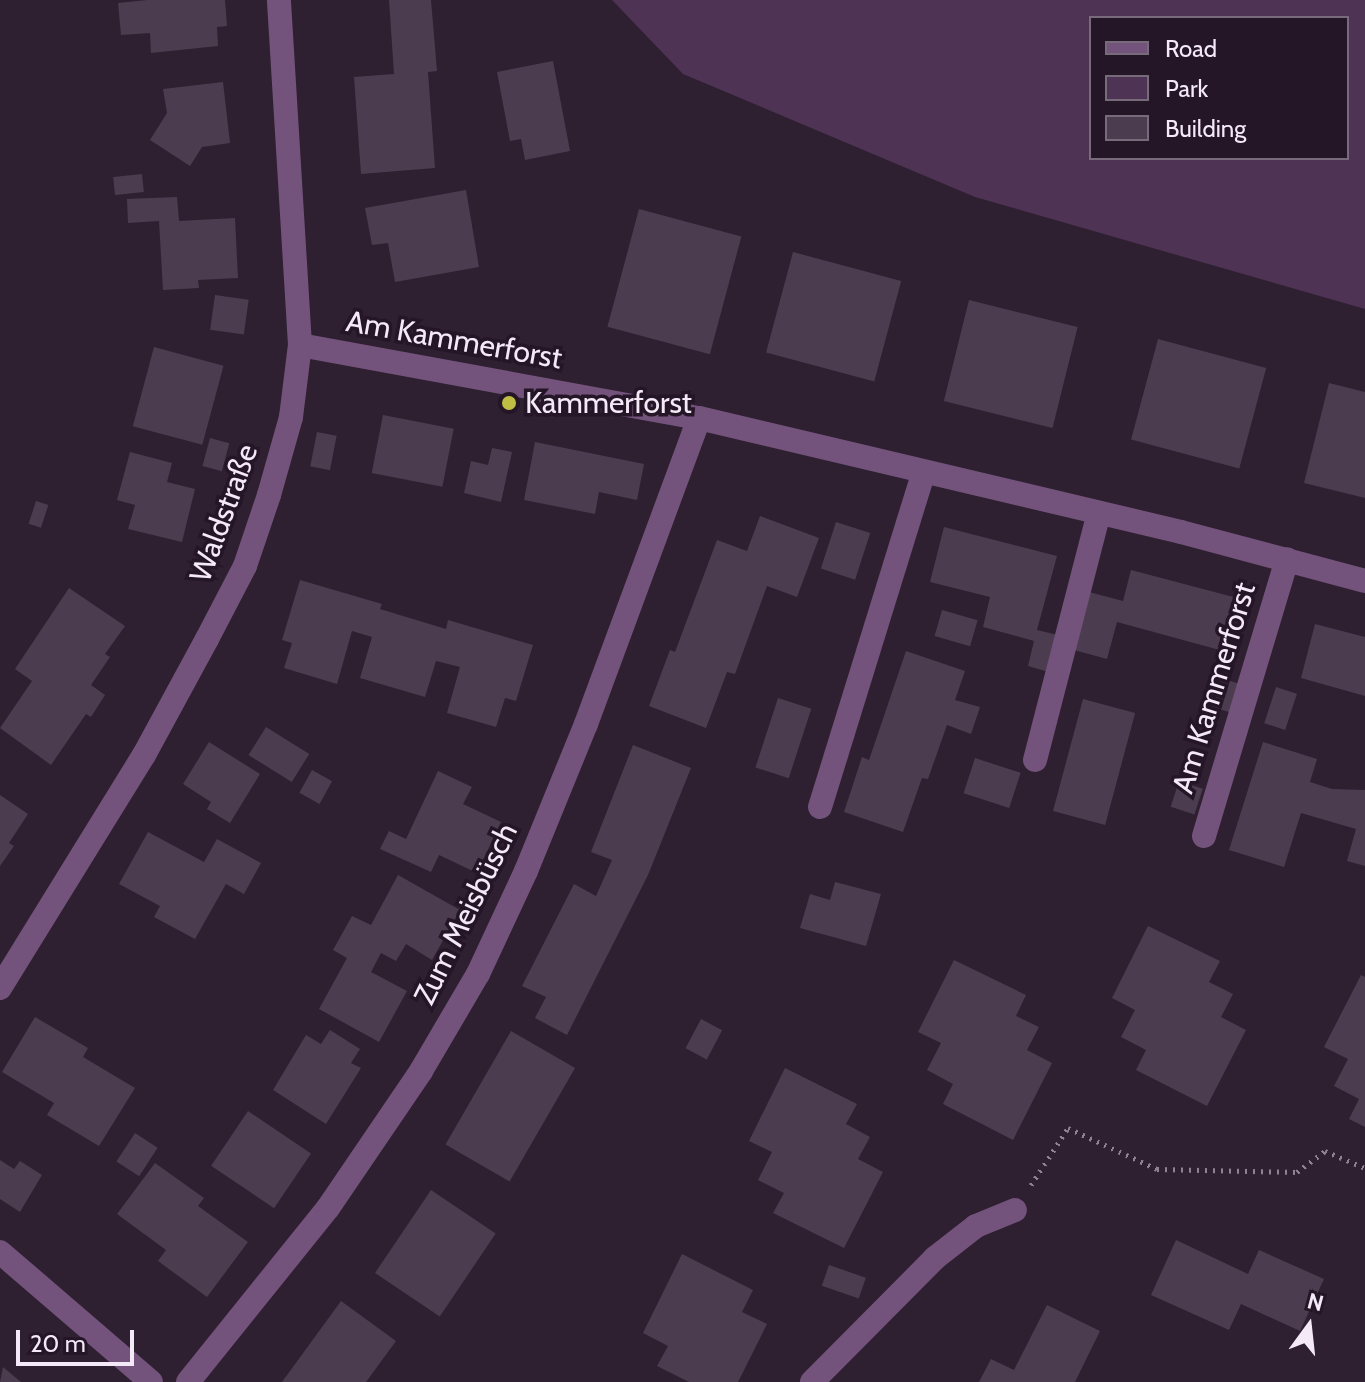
<!DOCTYPE html>
<meta charset="utf-8">
<style>
body{margin:0}
#map{position:relative;width:1365px;height:1382px;overflow:hidden;background:#2e1f31;font-family:Cabin,sans-serif}
div>[style]{position:absolute}
.green>*{inset:0;background:#4e3355}
.building>*{inset:0;background:#4c3c50;transform-origin:0 0}
.path>*{height:5px;margin-top:-2.5px;transform-origin:0;background:repeating-linear-gradient(90deg,#8f8392 0 2px,transparent 0 8px)}
.minor>*{height:24px;margin:-12px;padding:0 12px;transform-origin:12px;border-radius:12px;background:#73537b}
.dots>*{width:22px;height:22px;translate:-50% -50%;box-sizing:border-box;border:4px solid #241527;border-radius:50%}
span{translate:-50% -50%;white-space:nowrap;text-align:center;line-height:1.15;-webkit-text-stroke:7px #241527;paint-order:stroke}
.street-label{font-size:30px;color:#f4eaf7}
.poi-label{font-size:30px;color:#f4eaf7}
.left{translate:0 -50%;text-align:left}
.legend{position:absolute;left:1089px;top:16px;width:260px;height:144px;box-sizing:border-box;background:#241527;border:2px solid #776a7a;margin:0;padding:10px 14px;list-style:none;font-size:24px;color:#f4eaf7}
.legend li{display:flex;align-items:center;gap:16px;height:40px}
.legend b{width:40px;border:2px solid #776a7a}
.north{position:absolute;left:1269px;top:1286px;width:80px;height:80px;-webkit-text-stroke:6px #241527;paint-order:stroke;rotate:15deg;font-size:22px;font-weight:700;line-height:32px;text-align:center;color:#f4eaf7}
.north::after{content:'';display:block;margin:auto;width:28px;height:36px;background:#f4eaf7;clip-path:polygon(50% 0,100% 100%,50% 72%,0 100%)}
.scale{position:absolute;left:16px;top:1330px;width:118px;height:36px;box-sizing:border-box;border:4px solid #f4eaf7;border-top:0;padding-left:10px;font-size:24px;line-height:28px;white-space:nowrap;color:#f4eaf7;-webkit-text-stroke:6px #241527;paint-order:stroke}
</style>
<div id="map">
<div class="green">
<div style="clip-path:polygon(evenodd,612px 0,1365px 0,1365px 309px,975px 197px,683px 74px,612px 0,1091px 18px,1347px 18px,1347px 158px,1091px 158px,1091px 18px)"></div>
</div>
<div class="building">
<div style="clip-path:polygon(147px 0,225px 0,227px 26px,217px 27px,218px 46px,151px 53px,150px 33px,121px 35px,118px 3px)"></div>
<div style="clip-path:polygon(389px 0,431px 0,437px 71px,428px 72px,435px 168px,361px 174px,354px 77px,394px 74px)"></div>
<div style="clip-path:polygon(553px 61px,570px 151px,525px 160px,521px 139px,510px 141px,497px 72px)"></div>
<div style="clip-path:polygon(223px 82px,230px 143px,202px 147px,190px 166px,150px 140px,167px 113px,163px 89px)"></div>
<div style="left:142px;top:174px;width:18px;height:29px;rotate:84deg"></div>
<div style="clip-path:polygon(466px 190px,479px 267px,395px 282px,388px 243px,372px 245px,365px 208px)"></div>
<div style="clip-path:polygon(177px 197px,179px 221px,235px 218px,238px 278px,198px 280px,199px 288px,163px 290px,159px 221px,128px 223px,127px 199px)"></div>
<div style="left:639px;top:209px;width:106px;height:122px;rotate:15deg"></div>
<div style="left:793px;top:252px;width:112px;height:104px;rotate:15deg"></div>
<div style="left:215px;top:295px;width:34px;height:35px;rotate:8deg"></div>
<div style="left:969px;top:300px;width:112px;height:104px;rotate:14deg"></div>
<div style="left:1158px;top:339px;width:112px;height:104px;rotate:15deg"></div>
<div style="left:154px;top:347px;width:72px;height:82px;rotate:15deg"></div>
<div style="clip-path:polygon(1329px 383px,1365px 392px,1365px 498px,1304px 483px)"></div>
<div style="left:383px;top:415px;width:72px;height:59px;rotate:11deg"></div>
<div style="left:317px;top:432px;width:20px;height:35px;rotate:11deg"></div>
<div style="left:210px;top:438px;width:20px;height:29px;rotate:15deg"></div>
<div style="clip-path:polygon(535px 442px,644px 464px,637px 500px,599px 492px,595px 514px,524px 500px)"></div>
<div style="clip-path:polygon(492px 448px,512px 452px,501px 502px,464px 493px,471px 461px,488px 465px)"></div>
<div style="clip-path:polygon(130px 452px,172px 463px,167px 482px,195px 489px,182px 542px,128px 529px,135px 505px,117px 500px)"></div>
<div style="left:36px;top:501px;width:13px;height:24px;rotate:18deg"></div>
<div style="clip-path:polygon(760px 516px,819px 538px,797px 597px,767px 586px,735px 674px,727px 672px,706px 728px,649px 706px,670px 650px,675px 652px,717px 540px,747px 551px)"></div>
<div style="left:836px;top:522px;width:36px;height:49px;rotate:18deg"></div>
<div style="clip-path:polygon(944px 527px,1057px 556px,1037px 630px,1062px 636px,1052px 673px,1028px 666px,1034px 641px,983px 627px,990px 597px,930px 582px)"></div>
<div style="clip-path:polygon(1131px 570px,1241px 599px,1227px 652px,1117px 622px,1107px 659px,1074px 650px,1089px 592px,1123px 601px)"></div>
<div style="clip-path:polygon(300px 580px,382px 604px,380px 609px,446px 629px,448px 620px,533px 645px,516px 701px,505px 698px,496px 727px,447px 713px,460px 667px,436px 661px,425px 697px,360px 678px,372px 637px,352px 631px,337px 684px,284px 668px,292px 643px,282px 640px)"></div>
<div style="clip-path:polygon(69px 588px,125px 626px,105px 654px,110px 657px,91px 685px,105px 695px,91px 717px,86px 714px,51px 765px,0 728px,32px 681px,15px 669px)"></div>
<div style="left:942px;top:610px;width:37px;height:27px;rotate:16deg"></div>
<div style="clip-path:polygon(1315px 624px,1365px 637px,1365px 696px,1301px 678px)"></div>
<div style="clip-path:polygon(906px 651px,965px 671px,955px 700px,980px 707px,971px 734px,947px 725px,928px 779px,922px 778px,903px 832px,844px 812px,862px 757px,869px 760px)"></div>
<div style="left:1214px;top:676px;width:28px;height:30px;rotate:17deg"></div>
<div style="left:1276px;top:687px;width:22px;height:38px;rotate:18deg"></div>
<div style="left:778px;top:698px;width:35px;height:73px;rotate:18deg"></div>
<div style="left:1083px;top:699px;width:54px;height:116px;rotate:15deg"></div>
<div style="left:266px;top:727px;width:51px;height:33px;rotate:32deg"></div>
<div style="clip-path:polygon(209px 742px,260px 774px,230px 823px,207px 809px,211px 802px,183px 784px)"></div>
<div style="clip-path:polygon(1263px 742px,1317px 759px,1310px 782px,1332px 789px,1365px 790px,1365px 866px,1347px 861px,1356px 829px,1301px 813px,1284px 867px,1229px 850px)"></div>
<div style="clip-path:polygon(633px 745px,691px 768px,648px 875px,567px 1035px,535px 1018px,546px 997px,522px 986px,574px 884px,596px 896px,612px 860px,591px 852px)"></div>
<div style="left:975px;top:758px;width:48px;height:37px;rotate:18deg"></div>
<div style="left:312px;top:770px;width:23px;height:26px;rotate:29deg"></div>
<div style="clip-path:polygon(438px 771px,472px 787px,463px 804px,501px 822px,477px 873px,439px 855px,431px 872px,380px 849px,389px 831px,406px 839px)"></div>
<div style="left:1179px;top:781px;width:25px;height:27px;rotate:18deg"></div>
<div style="clip-path:polygon(0 795px,28px 814px,9px 843px,14px 846px,0 866px)"></div>
<div style="clip-path:polygon(148px 832px,204px 862px,217px 839px,261px 863px,244px 894px,226px 884px,195px 939px,154px 917px,160px 906px,119px 884px)"></div>
<div style="clip-path:polygon(398px 875px,460px 910px,432px 960px,406px 944px,396px 961px,381px 953px,371px 972px,407px 991px,379px 1042px,319px 1009px,347px 958px,333px 950px,352px 916px,371px 925px)"></div>
<div style="clip-path:polygon(835px 882px,881px 894px,866px 946px,800px 928px,810px 894px,830px 900px)"></div>
<div style="clip-path:polygon(1148px 926px,1220px 961px,1209px 982px,1233px 994px,1221px 1017px,1246px 1030px,1207px 1106px,1136px 1070px,1146px 1050px,1121px 1037px,1135px 1010px,1112px 998px)"></div>
<div style="clip-path:polygon(954px 960px,1026px 995px,1016px 1016px,1039px 1027px,1027px 1050px,1052px 1063px,1013px 1140px,943px 1104px,953px 1084px,927px 1070px,941px 1043px,918px 1032px)"></div>
<div style="clip-path:polygon(1361px 975px,1365px 977px,1365px 1127px,1349px 1119px,1359px 1099px,1334px 1086px,1348px 1059px,1324px 1047px)"></div>
<div style="clip-path:polygon(35px 1017px,88px 1048px,83px 1057px,135px 1088px,99px 1146px,47px 1115px,54px 1103px,2px 1072px)"></div>
<div style="left:701px;top:1019px;width:24px;height:33px;rotate:28deg"></div>
<div style="clip-path:polygon(330px 1030px,360px 1049px,351px 1063px,361px 1068px,326px 1124px,273px 1090px,306px 1035px,321px 1044px)"></div>
<div style="left:511px;top:1031px;width:74px;height:131px;rotate:30deg"></div>
<div style="clip-path:polygon(785px 1068px,857px 1104px,846px 1124px,870px 1137px,858px 1159px,883px 1172px,844px 1248px,773px 1213px,784px 1193px,758px 1180px,772px 1152px,749px 1141px)"></div>
<div style="left:248px;top:1111px;width:76px;height:66px;rotate:34deg"></div>
<div style="left:135px;top:1133px;width:27px;height:34px;rotate:33deg"></div>
<div style="clip-path:polygon(0 1160px,14px 1169px,20px 1161px,42px 1175px,20px 1212px,0 1199px)"></div>
<div style="clip-path:polygon(155px 1163px,204px 1198px,198px 1206px,248px 1242px,207px 1297px,158px 1261px,166px 1250px,117px 1214px)"></div>
<div style="left:431px;top:1190px;width:78px;height:100px;rotate:34deg"></div>
<div style="clip-path:polygon(1176px 1240px,1248px 1274px,1259px 1250px,1324px 1279px,1300px 1331px,1241px 1304px,1229px 1330px,1151px 1295px)"></div>
<div style="clip-path:polygon(682px 1254px,753px 1290px,742px 1312px,767px 1324px,738px 1382px,689px 1382px,657px 1366px,668px 1346px,643px 1333px)"></div>
<div style="left:829px;top:1265px;width:39px;height:22px;rotate:19deg"></div>
<div style="clip-path:polygon(341px 1301px,396px 1341px,366px 1382px,282px 1382px)"></div>
<div style="clip-path:polygon(1047px 1305px,1100px 1331px,1075px 1382px,979px 1382px,991px 1359px,1014px 1370px)"></div>
<div style="clip-path:polygon(3px 1367px,21px 1382px,0 1382px)"></div>
</div>
<div class="path">
<div style="left:1031px;top:1185px;width:68px;rotate:-57deg"></div>
<div style="left:1068px;top:1128px;width:98px;rotate:24.7deg"></div>
<div style="left:1157px;top:1169px;width:140px;rotate:1.2deg"></div>
<div style="left:1297px;top:1172px;width:35px;rotate:-37deg"></div>
<div style="left:1325px;top:1151px;width:43px;rotate:23deg"></div>
</div>
<div class="minor">
<div style="left:300px;top:345px;width:406px;rotate:10.4deg"></div>
<div style="left:699px;top:418px;width:495px;rotate:13.3deg"></div>
<div style="left:1181px;top:532px;width:190px;rotate:14.9deg"></div>
<div style="left:1035px;top:760px;width:255px;rotate:-75.5deg"></div>
<div style="left:820px;top:807px;width:351px;rotate:-72.8deg"></div>
<div style="left:1204px;top:836px;width:289px;rotate:-73.3deg"></div>
<div style="left:0;top:988px;width:274px;rotate:-58.3deg"></div>
<div style="left:144px;top:755px;width:132px;rotate:-61.5deg"></div>
<div style="left:207px;top:639px;width:82px;rotate:-62.5deg"></div>
<div style="left:245px;top:566px;width:75px;rotate:-71.3deg"></div>
<div style="left:269px;top:495px;width:81px;rotate:-74.2deg"></div>
<div style="left:291px;top:417px;width:73px;rotate:-82.9deg"></div>
<div style="left:300px;top:345px;width:346px;rotate:-93.5deg"></div>
<div style="left:0;top:1252px;width:199px;rotate:40.7deg"></div>
<div style="left:188px;top:1382px;width:223px;rotate:-51.2deg"></div>
<div style="left:328px;top:1208px;width:166px;rotate:-55.8deg"></div>
<div style="left:421px;top:1071px;width:113px;rotate:-59.6deg"></div>
<div style="left:478px;top:974px;width:114px;rotate:-65deg"></div>
<div style="left:526px;top:871px;width:159px;rotate:-67.8deg"></div>
<div style="left:586px;top:724px;width:326px;rotate:-69.7deg"></div>
<div style="left:812px;top:1382px;width:175px;rotate:-45.2deg"></div>
<div style="left:935px;top:1258px;width:52px;rotate:-38deg"></div>
<div style="left:976px;top:1226px;width:42px;rotate:-22.3deg"></div>
</div>
<div class="dots">
<div style="left:509px;top:403px;background:#bfbe42"></div>
</div>
<div class="street-label">
<span style="left:454px;top:340px;rotate:10deg">Am Kammerforst</span>
<span style="left:224px;top:513px;rotate:-70deg">Waldstraße</span>
<span style="left:1214px;top:688px;rotate:-73deg">Am Kammerforst</span>
<span style="left:466px;top:914px;rotate:-64deg">Zum Meisbüsch</span>
</div>
<div class="poi-label">
<span class="left" style="left:525px;top:403px">Kammerforst</span>
</div>
<ul class="legend">
<li><b style="height:10px;background:#73537b"></b>Road</li>
<li><b style="height:22px;background:#4e3355"></b>Park</li>
<li><b style="height:22px;background:#4c3c50"></b>Building</li>
</ul>
<div class="north">N</div>
<div class="scale">20 m</div>
</div>
